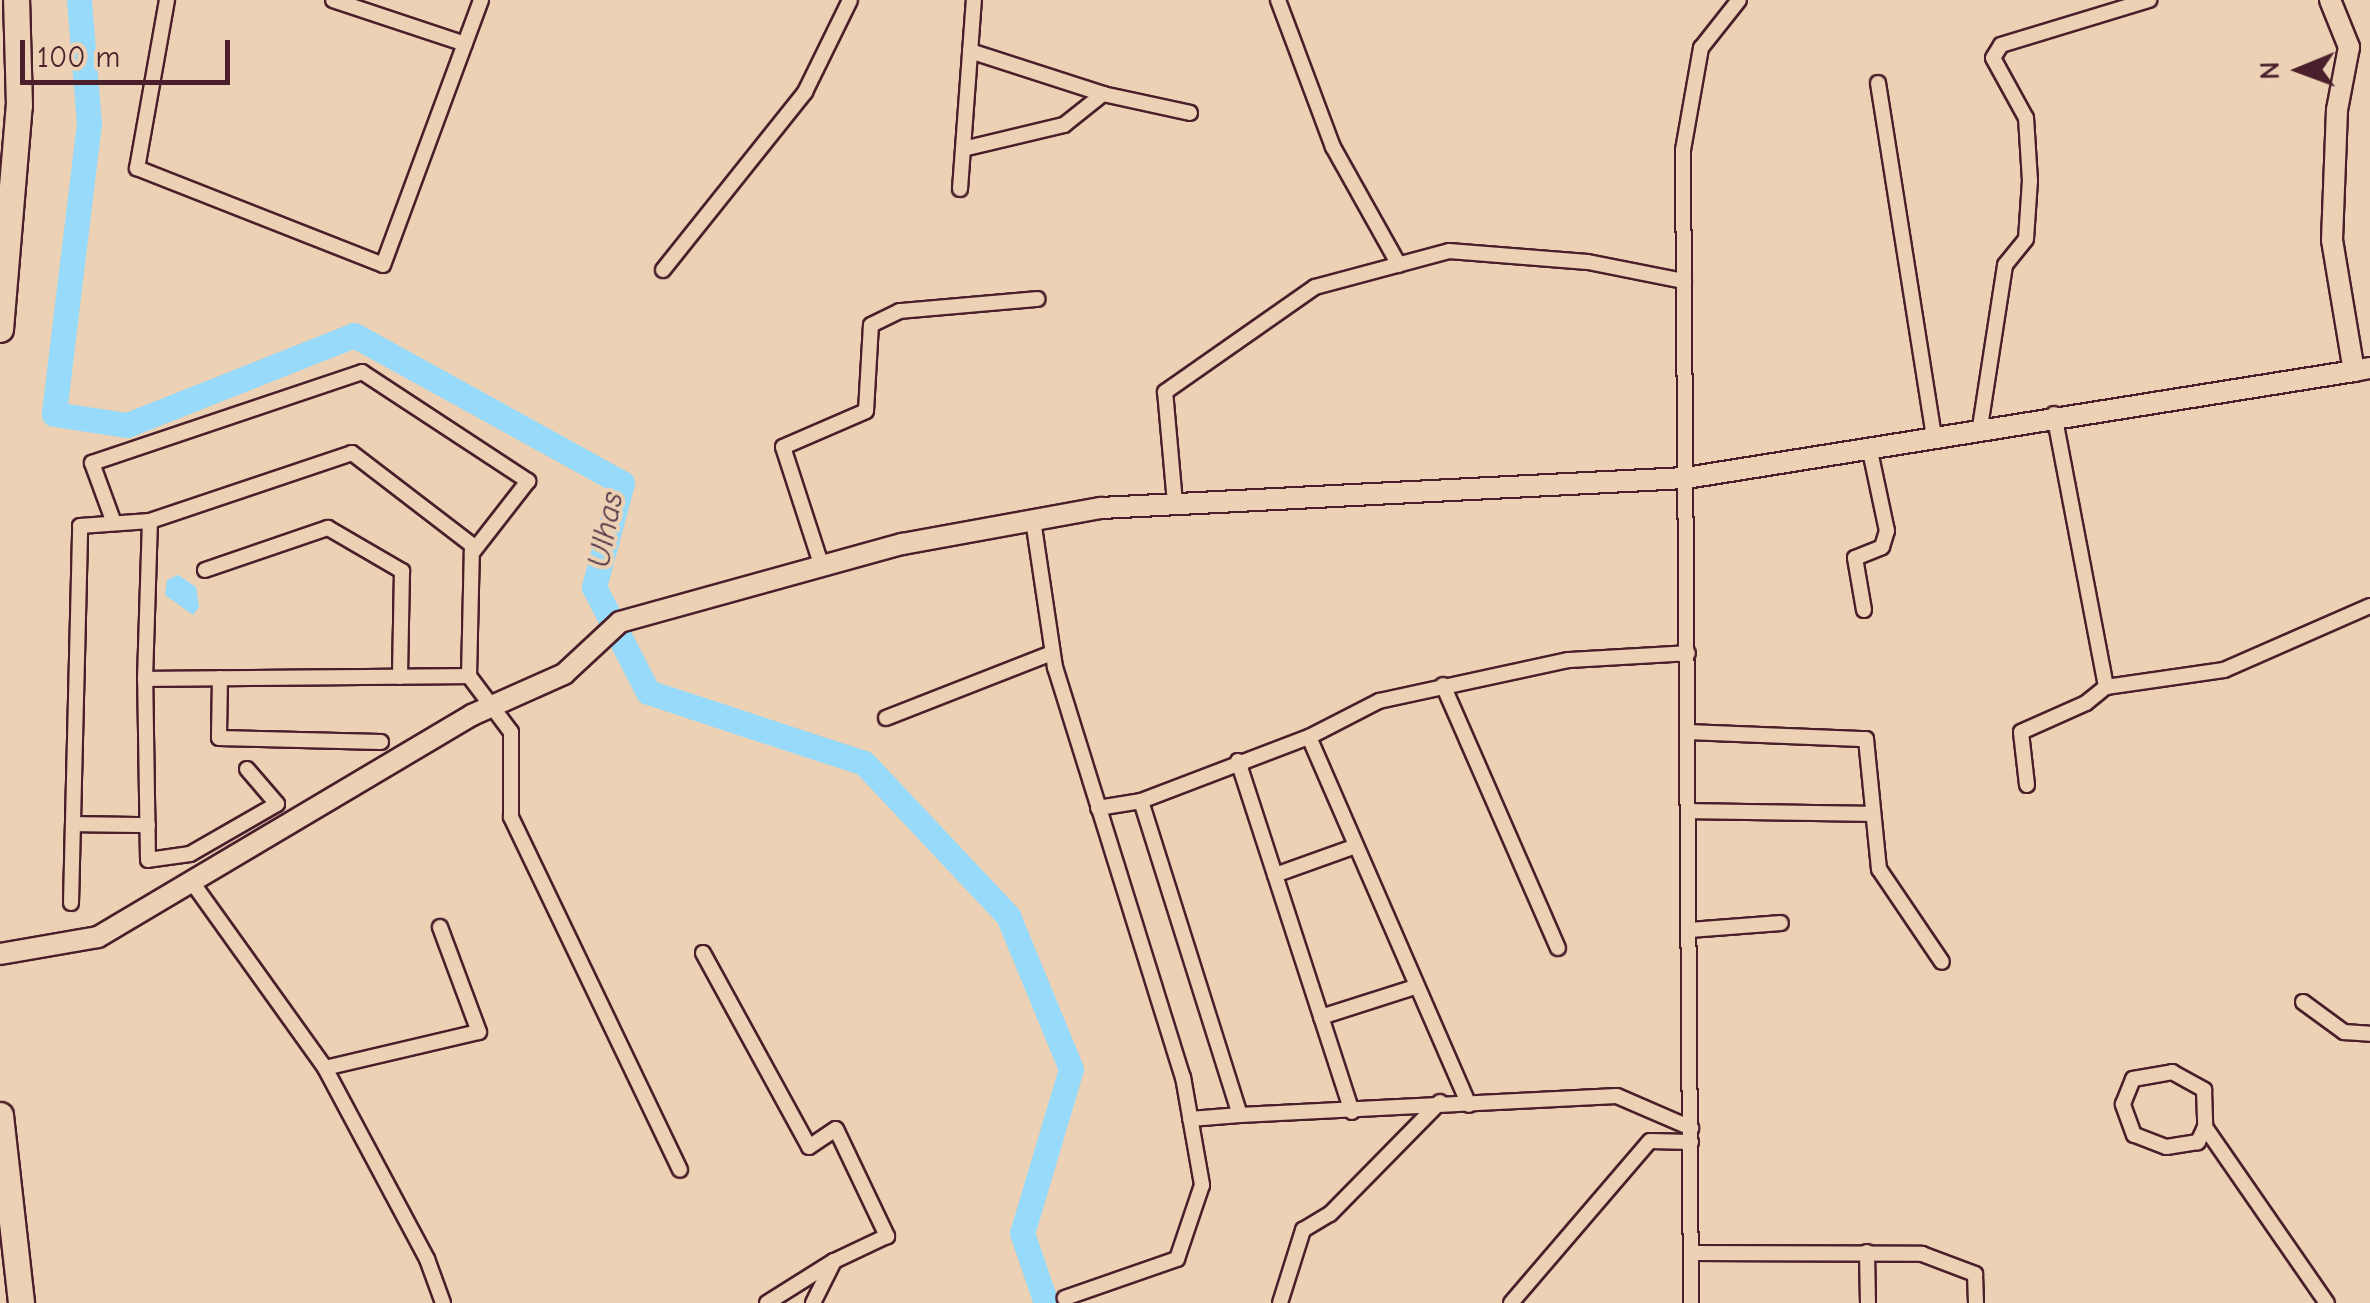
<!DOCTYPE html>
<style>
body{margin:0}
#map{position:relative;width:2370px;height:1303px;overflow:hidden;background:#edd1b4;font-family:"Comic Neue",sans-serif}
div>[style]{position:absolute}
.water>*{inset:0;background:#97daf9}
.river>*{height:25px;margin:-12.5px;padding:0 12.5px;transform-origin:12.5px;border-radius:12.5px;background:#97daf9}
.roads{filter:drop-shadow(2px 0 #4a1f2b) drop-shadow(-2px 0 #4a1f2b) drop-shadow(0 2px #4a1f2b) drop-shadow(0 -2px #4a1f2b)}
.street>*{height:14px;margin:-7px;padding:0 7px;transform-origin:7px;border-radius:7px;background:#edd1b4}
.secondary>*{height:20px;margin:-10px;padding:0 10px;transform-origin:10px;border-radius:10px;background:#edd1b4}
.highway>*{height:25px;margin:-12.5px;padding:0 12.5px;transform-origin:12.5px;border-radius:12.5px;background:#edd1b4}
span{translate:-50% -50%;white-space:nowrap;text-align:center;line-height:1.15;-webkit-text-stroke:8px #edd1b4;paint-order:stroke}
.water-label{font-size:32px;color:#563b4a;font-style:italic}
.north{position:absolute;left:2250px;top:20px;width:100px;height:100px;-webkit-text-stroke:8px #edd1b4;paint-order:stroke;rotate:269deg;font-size:28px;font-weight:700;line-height:40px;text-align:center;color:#4a1f2b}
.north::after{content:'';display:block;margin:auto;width:35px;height:45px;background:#4a1f2b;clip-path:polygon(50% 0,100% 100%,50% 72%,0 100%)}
.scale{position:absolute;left:20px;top:40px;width:210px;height:45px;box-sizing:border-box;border:5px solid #4a1f2b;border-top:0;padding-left:12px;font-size:30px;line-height:35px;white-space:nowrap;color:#4a1f2b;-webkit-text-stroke:8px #edd1b4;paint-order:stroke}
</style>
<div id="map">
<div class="water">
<div style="clip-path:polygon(178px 575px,196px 587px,199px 607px,193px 615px,165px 595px,167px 580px)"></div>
</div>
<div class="river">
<div style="left:79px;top:0;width:123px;rotate:85.4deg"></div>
<div style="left:89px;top:123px;width:293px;rotate:96.9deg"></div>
<div style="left:54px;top:414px;width:74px;rotate:8.6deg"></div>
<div style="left:127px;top:425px;width:244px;rotate:-21.6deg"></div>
<div style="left:354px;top:335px;width:306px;rotate:28.9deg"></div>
<div style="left:622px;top:483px;width:108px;rotate:105.1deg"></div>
<div style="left:594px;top:587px;width:118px;rotate:62.8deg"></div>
<div style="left:648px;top:692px;width:227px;rotate:18.2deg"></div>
<div style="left:864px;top:763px;width:210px;rotate:46.7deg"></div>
<div style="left:1008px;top:916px;width:165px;rotate:67.6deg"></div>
<div style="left:1071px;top:1069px;width:171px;rotate:106.6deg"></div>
<div style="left:1022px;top:1233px;width:74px;rotate:71.1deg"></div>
</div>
<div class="roads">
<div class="street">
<div style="left:167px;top:0;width:171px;rotate:100.1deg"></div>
<div style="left:137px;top:168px;width:264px;rotate:21.5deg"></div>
<div style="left:383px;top:265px;width:283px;rotate:-69.7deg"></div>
<div style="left:333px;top:0;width:139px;rotate:18.4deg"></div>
<div style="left:1278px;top:0;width:157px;rotate:69.5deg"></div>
<div style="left:1333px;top:147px;width:135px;rotate:60.8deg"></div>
<div style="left:970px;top:51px;width:140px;rotate:17.9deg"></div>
<div style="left:1103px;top:94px;width:89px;rotate:12.3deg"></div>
<div style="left:1878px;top:83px;width:356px;rotate:81deg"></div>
<div style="left:963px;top:149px;width:104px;rotate:-13.4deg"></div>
<div style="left:1064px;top:125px;width:50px;rotate:-38.5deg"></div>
<div style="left:960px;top:189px;width:190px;rotate:-85.8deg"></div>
<div style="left:663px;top:270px;width:228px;rotate:-51.4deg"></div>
<div style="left:805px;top:92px;width:102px;rotate:-63.9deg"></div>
<div style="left:2054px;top:414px;width:278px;rotate:79.2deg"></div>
<div style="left:2106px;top:687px;width:119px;rotate:-8.2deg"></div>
<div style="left:2224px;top:670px;width:159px;rotate:-23.7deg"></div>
<div style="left:1980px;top:427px;width:164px;rotate:-81.2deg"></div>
<div style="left:2005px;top:265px;width:33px;rotate:-51deg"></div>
<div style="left:2026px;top:239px;width:58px;rotate:-86.1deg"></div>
<div style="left:2030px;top:181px;width:63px;rotate:-93.6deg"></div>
<div style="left:2026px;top:118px;width:68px;rotate:-118.8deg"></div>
<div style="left:1993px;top:58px;width:15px;rotate:-58deg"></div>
<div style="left:2001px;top:45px;width:155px;rotate:-16.9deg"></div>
<div style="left:1175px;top:503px;width:111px;rotate:-95.1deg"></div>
<div style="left:1165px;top:392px;width:183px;rotate:-35deg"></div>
<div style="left:1315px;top:287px;width:139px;rotate:-15deg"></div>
<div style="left:1449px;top:251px;width:139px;rotate:4.5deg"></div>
<div style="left:1588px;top:262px;width:98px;rotate:11.2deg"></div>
<div style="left:1033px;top:520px;width:149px;rotate:81.5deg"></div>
<div style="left:1055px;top:667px;width:430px;rotate:72.7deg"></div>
<div style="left:1183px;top:1077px;width:110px;rotate:80deg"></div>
<div style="left:1202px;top:1185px;width:78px;rotate:108.7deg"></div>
<div style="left:1177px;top:1259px;width:119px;rotate:160.8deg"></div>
<div style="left:114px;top:523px;width:64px;rotate:-110.1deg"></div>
<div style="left:92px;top:463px;width:285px;rotate:-18.6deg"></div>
<div style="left:362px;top:372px;width:199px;rotate:33.3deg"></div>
<div style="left:528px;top:481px;width:91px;rotate:127.9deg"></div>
<div style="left:822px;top:567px;width:126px;rotate:-108deg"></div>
<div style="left:783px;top:447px;width:90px;rotate:-23.4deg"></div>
<div style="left:866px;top:411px;width:86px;rotate:-86.7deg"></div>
<div style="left:871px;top:325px;width:32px;rotate:-26deg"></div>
<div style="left:900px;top:311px;width:138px;rotate:-5deg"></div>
<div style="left:205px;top:570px;width:130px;rotate:-18.9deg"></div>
<div style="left:328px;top:528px;width:86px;rotate:30.2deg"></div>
<div style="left:402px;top:571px;width:106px;rotate:91.1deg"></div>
<div style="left:1864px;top:610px;width:53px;rotate:-99.8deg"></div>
<div style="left:1855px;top:558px;width:29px;rotate:-22deg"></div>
<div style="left:1882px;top:547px;width:17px;rotate:-73deg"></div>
<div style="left:1887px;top:531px;width:87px;rotate:-102deg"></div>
<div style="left:220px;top:678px;width:60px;rotate:91deg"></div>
<div style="left:219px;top:738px;width:162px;rotate:1.4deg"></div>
<div style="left:145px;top:679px;width:158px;rotate:-88.2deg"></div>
<div style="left:1443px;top:685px;width:287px;rotate:66.4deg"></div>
<div style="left:886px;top:718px;width:178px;rotate:-21.4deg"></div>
<div style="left:1688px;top:732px;width:178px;rotate:2.3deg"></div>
<div style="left:1866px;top:739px;width:131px;rotate:84.3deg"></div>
<div style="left:1879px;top:869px;width:112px;rotate:55.9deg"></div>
<div style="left:1309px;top:737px;width:401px;rotate:66.5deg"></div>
<div style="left:1238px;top:761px;width:369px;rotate:72deg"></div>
<div style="left:247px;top:769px;width:46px;rotate:49.4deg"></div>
<div style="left:277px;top:804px;width:100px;rotate:150.1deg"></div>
<div style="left:190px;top:854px;width:42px;rotate:171.9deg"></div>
<div style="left:148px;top:860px;width:181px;rotate:-90.9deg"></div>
<div style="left:145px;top:679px;width:324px;rotate:-0.5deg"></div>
<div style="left:2027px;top:785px;width:53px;rotate:-96.5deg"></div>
<div style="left:2021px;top:732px;width:71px;rotate:-24deg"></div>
<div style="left:2086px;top:703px;width:26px;rotate:-39deg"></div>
<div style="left:1141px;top:801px;width:180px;rotate:-20.9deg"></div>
<div style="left:1309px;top:737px;width:79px;rotate:-27.2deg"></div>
<div style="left:1379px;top:701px;width:193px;rotate:-12.2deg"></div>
<div style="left:1568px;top:660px;width:120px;rotate:-3.3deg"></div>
<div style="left:1098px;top:808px;width:44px;rotate:-9.2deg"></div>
<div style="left:1141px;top:801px;width:329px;rotate:72.5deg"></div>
<div style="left:1240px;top:1115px;width:50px;rotate:175.4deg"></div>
<div style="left:1689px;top:811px;width:183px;rotate:0.9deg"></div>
<div style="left:73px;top:824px;width:75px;rotate:0.8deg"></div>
<div style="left:1275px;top:875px;width:86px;rotate:-19.7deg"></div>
<div style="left:192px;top:882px;width:229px;rotate:54.4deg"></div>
<div style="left:325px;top:1068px;width:217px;rotate:61.9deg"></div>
<div style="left:427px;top:1259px;width:47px;rotate:70deg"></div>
<div style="left:71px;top:903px;width:377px;rotate:-88.6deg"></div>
<div style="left:80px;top:526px;width:70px;rotate:-4.1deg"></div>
<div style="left:150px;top:521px;width:213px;rotate:-18.6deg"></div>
<div style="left:352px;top:453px;width:151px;rotate:37.5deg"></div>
<div style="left:472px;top:545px;width:131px;rotate:91.3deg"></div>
<div style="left:469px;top:676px;width:70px;rotate:53.1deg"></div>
<div style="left:511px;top:732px;width:85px;rotate:90deg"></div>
<div style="left:511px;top:817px;width:391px;rotate:64.4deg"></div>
<div style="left:1690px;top:930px;width:91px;rotate:-4.4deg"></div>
<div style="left:703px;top:953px;width:221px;rotate:61.3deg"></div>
<div style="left:809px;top:1147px;width:32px;rotate:-34deg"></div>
<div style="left:836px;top:1129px;width:119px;rotate:64.5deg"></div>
<div style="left:887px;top:1236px;width:59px;rotate:154.7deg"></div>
<div style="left:834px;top:1261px;width:47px;rotate:116.6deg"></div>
<div style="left:2303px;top:1002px;width:51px;rotate:36.2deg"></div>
<div style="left:2344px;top:1032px;width:26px;rotate:4deg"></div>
<div style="left:1321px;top:1017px;width:99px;rotate:-17.7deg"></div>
<div style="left:325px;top:1068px;width:158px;rotate:-13.2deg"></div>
<div style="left:479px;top:1032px;width:112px;rotate:-110.4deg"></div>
<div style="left:1240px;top:1115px;width:377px;rotate:-2.9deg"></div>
<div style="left:1617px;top:1096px;width:81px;rotate:23.4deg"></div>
<div style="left:2205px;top:1127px;width:17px;rotate:115deg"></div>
<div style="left:2198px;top:1142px;width:32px;rotate:171deg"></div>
<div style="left:2166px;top:1147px;width:34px;rotate:-159deg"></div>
<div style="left:2134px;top:1135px;width:33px;rotate:-110deg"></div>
<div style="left:2123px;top:1104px;width:27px;rotate:-68deg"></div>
<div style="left:2133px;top:1079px;width:40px;rotate:-10deg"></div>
<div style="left:2172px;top:1072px;width:37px;rotate:29deg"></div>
<div style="left:2204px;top:1090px;width:37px;rotate:88deg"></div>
<div style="left:2205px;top:1127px;width:214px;rotate:55.3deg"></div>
<div style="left:1867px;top:1252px;width:51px;rotate:88.9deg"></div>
<div style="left:1691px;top:1253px;width:231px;rotate:0.2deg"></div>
<div style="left:1922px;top:1254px;width:57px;rotate:20.7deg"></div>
<div style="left:1975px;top:1274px;width:29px;rotate:88deg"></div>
<div style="left:767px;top:1303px;width:79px;rotate:-32.1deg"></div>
<div style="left:1280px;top:1303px;width:77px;rotate:-72.5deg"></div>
<div style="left:1303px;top:1230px;width:31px;rotate:-31deg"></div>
<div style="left:1330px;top:1214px;width:157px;rotate:-45.5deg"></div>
<div style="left:1511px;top:1303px;width:213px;rotate:-49.4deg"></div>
<div style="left:1650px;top:1141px;width:41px;rotate:1.4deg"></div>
<div style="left:1691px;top:1303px;width:1153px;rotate:-90.4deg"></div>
<div style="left:1683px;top:150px;width:104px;rotate:-80deg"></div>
<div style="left:1701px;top:48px;width:61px;rotate:-51.6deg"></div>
</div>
<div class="secondary">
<div style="left:2330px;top:0;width:51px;rotate:68deg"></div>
<div style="left:2349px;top:47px;width:64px;rotate:100.8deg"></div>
<div style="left:2337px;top:110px;width:130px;rotate:92.2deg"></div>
<div style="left:2332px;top:240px;width:133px;rotate:80.5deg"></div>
<div style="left:2354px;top:371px;width:16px;rotate:-11deg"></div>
<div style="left:0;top:954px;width:99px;rotate:-9.8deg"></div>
<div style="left:98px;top:937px;width:435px;rotate:-30.7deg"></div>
<div style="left:472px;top:715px;width:101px;rotate:-24deg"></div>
<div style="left:564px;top:674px;width:76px;rotate:-42.9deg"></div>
<div style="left:620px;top:622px;width:293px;rotate:-15.5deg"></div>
<div style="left:902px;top:544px;width:202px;rotate:-10.3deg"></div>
<div style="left:1101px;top:508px;width:586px;rotate:-2.94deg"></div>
<div style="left:1686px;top:478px;width:677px;rotate:-9.1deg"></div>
</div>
<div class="highway">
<div style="left:0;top:329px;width:225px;rotate:-85.2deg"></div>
<div style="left:19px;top:105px;width:105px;rotate:-91.6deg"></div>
<div style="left:0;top:1115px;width:189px;rotate:83.6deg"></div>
</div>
</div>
<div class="water-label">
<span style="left:606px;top:530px;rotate:-79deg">Ulhas</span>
</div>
<div class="north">N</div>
<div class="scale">100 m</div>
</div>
